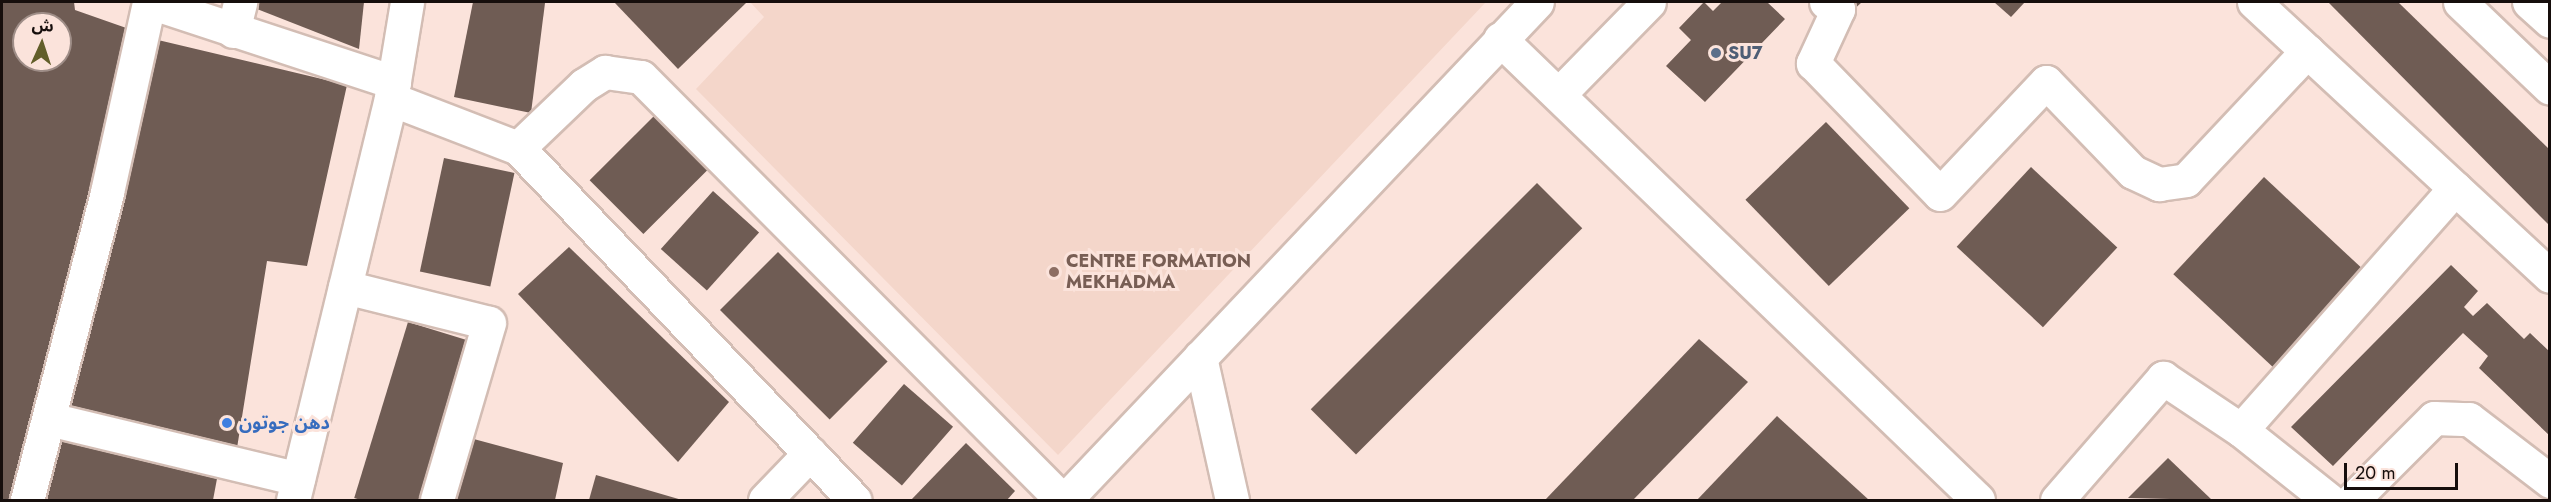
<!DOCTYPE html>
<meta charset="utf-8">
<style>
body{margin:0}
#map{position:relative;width:2551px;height:502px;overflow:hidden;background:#fbe3db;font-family:Jost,"Noto Sans Arabic",sans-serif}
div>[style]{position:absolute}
.built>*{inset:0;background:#f4d6ca}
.building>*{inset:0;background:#6f5c54;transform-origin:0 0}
.roads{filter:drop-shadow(2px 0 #d3bdb4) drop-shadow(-2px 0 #d3bdb4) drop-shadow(0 2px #d3bdb4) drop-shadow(0 -2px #d3bdb4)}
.street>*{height:33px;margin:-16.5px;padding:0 16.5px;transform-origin:16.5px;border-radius:16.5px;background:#fff}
.secondary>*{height:33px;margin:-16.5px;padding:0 16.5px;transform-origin:16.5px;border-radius:16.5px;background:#fff}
.dots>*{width:16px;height:16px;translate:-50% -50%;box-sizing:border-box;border:3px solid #fbe3db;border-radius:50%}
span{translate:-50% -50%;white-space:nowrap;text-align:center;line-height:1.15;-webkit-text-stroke:6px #fbe3db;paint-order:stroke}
.service-label{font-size:18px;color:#4e5e75;font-weight:700}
.left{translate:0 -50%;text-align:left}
.education-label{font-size:18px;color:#785e54;font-weight:700}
.shop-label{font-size:18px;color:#366cbe;font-weight:700}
.frame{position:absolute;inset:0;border:3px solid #160e0c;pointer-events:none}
.north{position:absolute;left:12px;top:12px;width:60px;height:60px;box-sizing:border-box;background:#fbe3db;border:2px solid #9f8e88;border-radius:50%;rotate:3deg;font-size:16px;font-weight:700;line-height:24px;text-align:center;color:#160e0c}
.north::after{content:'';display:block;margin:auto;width:21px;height:27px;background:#625e2a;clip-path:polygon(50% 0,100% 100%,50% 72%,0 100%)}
.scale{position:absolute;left:2344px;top:463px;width:114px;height:27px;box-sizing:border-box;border:3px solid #160e0c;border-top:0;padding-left:8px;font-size:18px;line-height:21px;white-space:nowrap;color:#160e0c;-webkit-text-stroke:4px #fbe3db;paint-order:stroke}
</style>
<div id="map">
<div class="built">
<div style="clip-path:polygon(750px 2px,1486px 2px,1058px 455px,696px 89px,764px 17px)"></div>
</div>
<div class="building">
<div style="clip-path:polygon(evenodd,2px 2px,74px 2px,75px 10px,132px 30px,21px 500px,2px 500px,2px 2px,24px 24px,60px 24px,60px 60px,24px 60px,24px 24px)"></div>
<div style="clip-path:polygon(259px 2px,364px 2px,359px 49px,257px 9px)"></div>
<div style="clip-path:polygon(473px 2px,545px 3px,531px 113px,454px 97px)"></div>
<div style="clip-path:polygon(614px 2px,747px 2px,678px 69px)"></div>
<div style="clip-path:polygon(1704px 2px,1713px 11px,1722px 2px,1767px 2px,1785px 19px,1705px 102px,1666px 66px,1691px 40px,1679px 28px)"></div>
<div style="clip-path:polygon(1841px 2px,1862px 2px,1851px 12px)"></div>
<div style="clip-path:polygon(1994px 2px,2025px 2px,2011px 17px)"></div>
<div style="clip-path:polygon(2328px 2px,2398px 2px,2550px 150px,2550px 226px)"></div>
<div style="clip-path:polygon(158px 40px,347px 85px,307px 266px,267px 261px,237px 448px,69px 415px)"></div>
<div style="left:654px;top:116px;width:76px;height:91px;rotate:45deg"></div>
<div style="left:1826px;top:122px;width:120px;height:112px;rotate:46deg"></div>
<div style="left:444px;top:158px;width:72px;height:116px;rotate:12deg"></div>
<div style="left:2031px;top:167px;width:118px;height:109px;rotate:43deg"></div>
<div style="left:2264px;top:177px;width:142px;height:133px;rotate:43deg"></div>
<div style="left:1537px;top:183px;width:64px;height:320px;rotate:45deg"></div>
<div style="left:713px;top:191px;width:62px;height:78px;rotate:42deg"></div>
<div style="clip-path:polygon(569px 247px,729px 402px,678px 462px,518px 294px)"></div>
<div style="left:778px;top:252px;width:155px;height:82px;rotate:45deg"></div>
<div style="clip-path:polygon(2451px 265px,2478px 291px,2464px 307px,2473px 316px,2487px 303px,2524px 339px,2530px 333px,2550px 352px,2550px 436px,2479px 368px,2488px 356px,2463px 333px,2333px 466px,2291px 427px)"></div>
<div style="left:408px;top:322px;width:62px;height:184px;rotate:17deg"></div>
<div style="clip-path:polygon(1699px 339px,1748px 382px,1633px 500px,1545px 500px)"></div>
<div style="left:904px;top:384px;width:65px;height:78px;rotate:41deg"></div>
<div style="clip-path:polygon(1777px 416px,1869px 500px,1697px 500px)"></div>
<div style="clip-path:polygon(53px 438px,219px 468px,213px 500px,38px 500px)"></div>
<div style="clip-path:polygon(470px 438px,563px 463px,555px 500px,454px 500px)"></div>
<div style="clip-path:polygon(966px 443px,1015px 491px,1007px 500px,911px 500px)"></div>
<div style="clip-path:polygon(2168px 458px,2212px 500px,2128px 498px)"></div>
<div style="clip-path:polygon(596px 475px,682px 500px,589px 500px)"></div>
</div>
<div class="roads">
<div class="street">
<div style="left:150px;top:2px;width:257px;rotate:18.2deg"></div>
<div style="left:1826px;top:2px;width:14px;rotate:30deg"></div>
<div style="left:1838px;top:9px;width:60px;rotate:114.8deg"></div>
<div style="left:1813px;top:63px;width:182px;rotate:45.9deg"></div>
<div style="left:1940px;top:194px;width:154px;rotate:-46.6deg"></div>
<div style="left:2046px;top:82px;width:125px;rotate:46deg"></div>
<div style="left:2133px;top:172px;width:29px;rotate:25deg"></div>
<div style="left:2159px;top:184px;width:27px;rotate:-8deg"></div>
<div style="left:2186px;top:180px;width:177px;rotate:-46.8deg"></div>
<div style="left:2254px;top:2px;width:403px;rotate:42.8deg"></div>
<div style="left:233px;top:31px;width:30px;rotate:-76deg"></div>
<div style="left:1500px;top:39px;width:664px;rotate:43.96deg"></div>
<div style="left:1560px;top:93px;width:127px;rotate:-45.6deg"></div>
<div style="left:391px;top:99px;width:136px;rotate:21.1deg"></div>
<div style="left:518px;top:148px;width:487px;rotate:46.3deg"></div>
<div style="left:518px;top:148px;width:91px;rotate:-43.7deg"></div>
<div style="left:584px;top:85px;width:25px;rotate:-32deg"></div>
<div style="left:605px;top:72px;width:36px;rotate:8deg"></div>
<div style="left:641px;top:77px;width:597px;rotate:45.14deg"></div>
<div style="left:345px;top:287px;width:148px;rotate:14deg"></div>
<div style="left:489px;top:323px;width:184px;rotate:106.4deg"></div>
<div style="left:1200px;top:357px;width:147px;rotate:77.4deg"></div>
<div style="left:49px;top:419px;width:256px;rotate:13.5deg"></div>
<div style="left:2241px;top:430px;width:323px;rotate:-48.5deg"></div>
<div style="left:27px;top:500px;width:318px;rotate:-75.4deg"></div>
<div style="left:107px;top:192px;width:195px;rotate:-77.5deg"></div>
<div style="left:765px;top:500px;width:65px;rotate:-46.2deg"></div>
<div style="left:2057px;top:500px;width:162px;rotate:-49deg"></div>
<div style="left:2163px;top:378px;width:94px;rotate:33.7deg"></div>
<div style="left:2241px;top:430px;width:112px;rotate:38.5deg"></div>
<div style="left:2352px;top:500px;width:116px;rotate:-45deg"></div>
<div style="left:2434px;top:418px;width:35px;rotate:2deg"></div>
<div style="left:2469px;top:419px;width:102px;rotate:37.4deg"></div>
</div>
<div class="secondary">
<div style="left:2460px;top:2px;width:124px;rotate:43.7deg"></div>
<div style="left:2529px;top:2px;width:28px;rotate:42deg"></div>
<div style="left:293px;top:500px;width:413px;rotate:-76.3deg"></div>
<div style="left:391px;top:99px;width:98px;rotate:-80.6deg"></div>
<div style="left:1065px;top:500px;width:686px;rotate:-46.54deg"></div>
</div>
</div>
<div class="dots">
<div style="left:1716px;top:53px;background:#5c6f8a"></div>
<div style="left:1054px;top:272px;background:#8d6e63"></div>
<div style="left:227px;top:423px;background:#3f7fe0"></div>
</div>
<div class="service-label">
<span class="left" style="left:1728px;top:53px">SU7</span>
</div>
<div class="education-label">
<span class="left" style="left:1066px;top:272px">CENTRE FORMATION<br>MEKHADMA</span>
</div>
<div class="shop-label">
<span class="left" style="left:239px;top:423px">دهن جوتون</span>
</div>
<div class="frame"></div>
<div class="north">ش</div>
<div class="scale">20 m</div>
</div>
